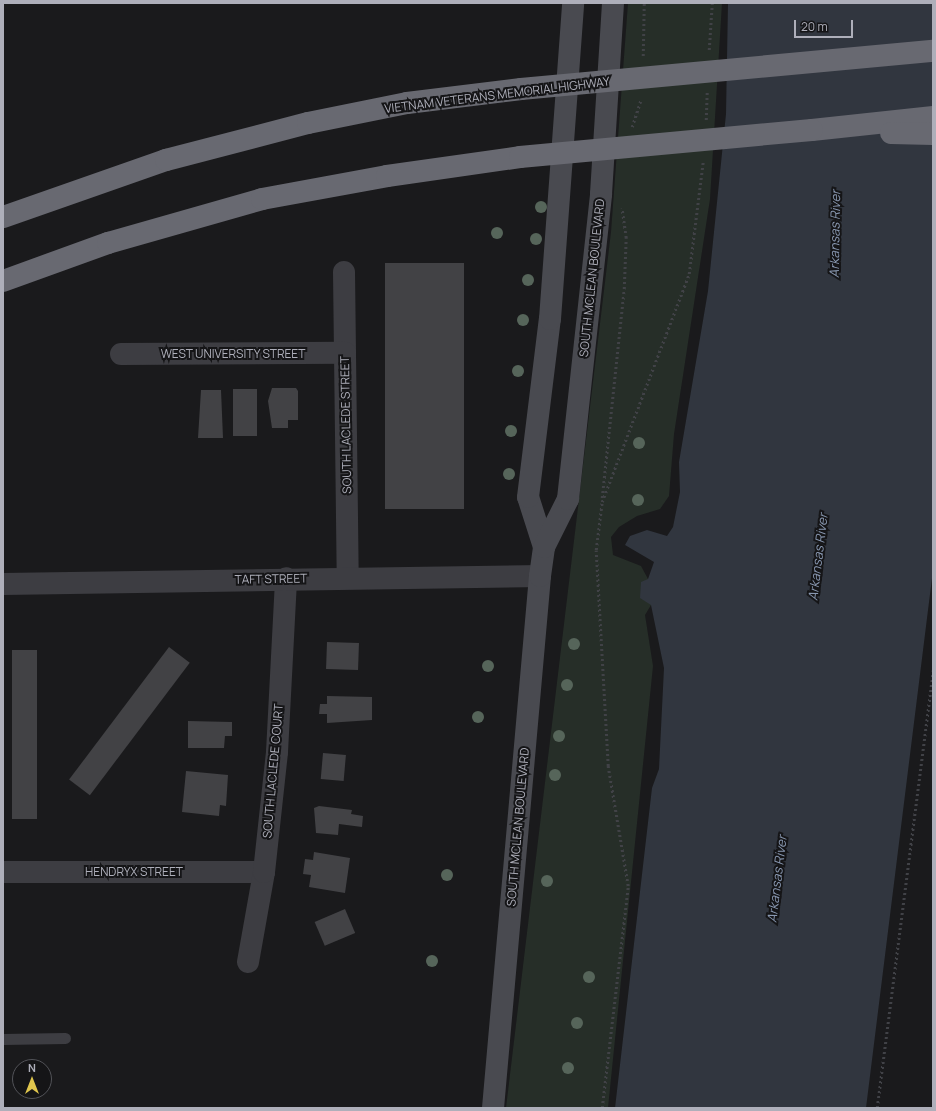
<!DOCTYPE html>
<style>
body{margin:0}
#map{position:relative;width:936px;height:1111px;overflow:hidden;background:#1a1a1c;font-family:Manrope,sans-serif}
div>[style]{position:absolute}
.green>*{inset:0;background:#262e28}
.water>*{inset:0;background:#31363f}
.building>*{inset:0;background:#424245;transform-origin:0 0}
.path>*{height:2.5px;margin-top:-1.25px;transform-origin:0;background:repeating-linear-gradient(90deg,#414247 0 2px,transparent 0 5px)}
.service>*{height:11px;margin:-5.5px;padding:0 5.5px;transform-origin:5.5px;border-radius:5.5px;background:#3d3d42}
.minor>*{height:22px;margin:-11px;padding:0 11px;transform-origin:11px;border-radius:11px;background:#3d3d42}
.tertiary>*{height:22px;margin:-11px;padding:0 11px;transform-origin:11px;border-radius:11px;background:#3d3d42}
.secondary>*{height:22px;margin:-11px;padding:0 11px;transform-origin:11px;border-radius:11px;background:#494a50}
.motorway>*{height:22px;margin:-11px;padding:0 11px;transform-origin:11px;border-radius:11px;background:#686971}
.motorway-bridge>*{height:22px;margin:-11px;padding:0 11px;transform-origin:11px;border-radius:11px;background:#686971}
.trees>*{width:12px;height:12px;margin:-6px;border-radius:50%;background:#56655a}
span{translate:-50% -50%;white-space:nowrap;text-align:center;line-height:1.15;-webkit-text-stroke:4px #151517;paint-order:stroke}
.street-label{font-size:12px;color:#aeafba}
.water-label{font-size:13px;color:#8998b1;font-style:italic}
.frame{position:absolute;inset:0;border:4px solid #aeafba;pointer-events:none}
.north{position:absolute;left:12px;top:1059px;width:40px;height:40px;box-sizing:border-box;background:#151517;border:1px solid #525358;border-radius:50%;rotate:0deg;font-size:11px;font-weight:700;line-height:16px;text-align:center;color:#aeafba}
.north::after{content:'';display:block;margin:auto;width:14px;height:18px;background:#e0c64d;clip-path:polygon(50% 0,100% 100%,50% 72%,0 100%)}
.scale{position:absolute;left:794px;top:20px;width:59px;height:18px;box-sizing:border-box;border:2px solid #aeafba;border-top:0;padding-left:5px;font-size:12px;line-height:14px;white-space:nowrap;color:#aeafba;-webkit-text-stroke:3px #151517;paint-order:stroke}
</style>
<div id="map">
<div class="green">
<div style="clip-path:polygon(628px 3px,722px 3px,710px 199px,674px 434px,669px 496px,660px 509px,637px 516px,619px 527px,611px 537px,613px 555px,641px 566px,648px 579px,651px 605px,645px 615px,653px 666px,608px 1108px,506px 1108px,611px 232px)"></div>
</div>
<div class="water">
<div style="clip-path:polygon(728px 3px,933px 3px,933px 570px,866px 1108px,615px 1108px,652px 788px,659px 769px,664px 668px,651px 605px,640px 598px,641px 582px,648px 579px,654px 562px,625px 545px,630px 536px,647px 530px,667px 536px,673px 527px,680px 492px,679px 462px,708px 291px,726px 114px)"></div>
</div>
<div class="building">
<div style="left:385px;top:263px;width:79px;height:246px"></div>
<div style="clip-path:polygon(272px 388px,296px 388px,298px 391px,298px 420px,288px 420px,288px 428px,272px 428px,268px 401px)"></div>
<div style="left:233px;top:389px;width:24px;height:47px"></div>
<div style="clip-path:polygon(201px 390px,221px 390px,223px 438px,198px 438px)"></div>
<div style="left:327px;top:642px;width:32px;height:27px;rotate:2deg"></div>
<div style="left:169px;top:647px;width:26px;height:166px;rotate:37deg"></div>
<div style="left:12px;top:650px;width:25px;height:169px"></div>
<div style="clip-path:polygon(327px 696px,372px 697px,372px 720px,327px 723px,327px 714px,319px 714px,320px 704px,327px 704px)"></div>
<div style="clip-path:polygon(188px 721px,232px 722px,232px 736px,225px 736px,224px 748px,188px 748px)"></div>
<div style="left:323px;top:753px;width:23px;height:26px;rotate:5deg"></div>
<div style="clip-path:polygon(186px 771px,228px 775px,226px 806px,220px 805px,219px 816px,182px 812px)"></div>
<div style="clip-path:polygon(319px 806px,352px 810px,351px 814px,363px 816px,362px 827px,339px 824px,338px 835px,316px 833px,314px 808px)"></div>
<div style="clip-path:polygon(314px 852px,350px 858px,345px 893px,309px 887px,311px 875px,303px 874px,305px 859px,313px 860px)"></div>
<div style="left:345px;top:909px;width:26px;height:33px;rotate:67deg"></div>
</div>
<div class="path">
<div style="left:709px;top:50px;width:47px;rotate:-86.3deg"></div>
<div style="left:643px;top:56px;width:53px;rotate:-88.9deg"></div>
<div style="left:706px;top:120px;width:29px;rotate:-88deg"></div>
<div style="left:632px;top:127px;width:29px;rotate:-72deg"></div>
<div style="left:602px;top:498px;width:210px;rotate:-84deg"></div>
<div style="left:624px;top:289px;width:51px;rotate:-87.8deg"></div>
<div style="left:626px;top:238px;width:30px;rotate:-98deg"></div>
<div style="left:602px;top:1108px;width:224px;rotate:-83.3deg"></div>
<div style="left:628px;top:886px;width:122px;rotate:-99.5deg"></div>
<div style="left:608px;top:766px;width:216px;rotate:-93.2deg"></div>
<div style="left:596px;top:550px;width:48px;rotate:-82.9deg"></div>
<div style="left:602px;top:502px;width:244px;rotate:-69.1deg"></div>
<div style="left:689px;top:274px;width:114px;rotate:-82.9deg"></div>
<div style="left:877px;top:1108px;width:443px;rotate:-82.7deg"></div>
</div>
<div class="service">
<div style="left:3px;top:1039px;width:62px;rotate:-0.9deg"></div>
</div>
<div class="minor">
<div style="left:344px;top:272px;width:306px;rotate:89.3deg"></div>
<div style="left:121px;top:354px;width:224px;rotate:-0.3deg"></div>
<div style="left:3px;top:872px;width:261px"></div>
<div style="left:248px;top:962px;width:91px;rotate:-79.9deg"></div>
<div style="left:264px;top:872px;width:121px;rotate:-83.8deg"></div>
<div style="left:277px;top:752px;width:174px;rotate:-87deg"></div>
</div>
<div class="tertiary">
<div style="left:3px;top:584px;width:537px;rotate:-0.85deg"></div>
</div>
<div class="secondary">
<div style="left:544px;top:547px;width:52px;rotate:-107.7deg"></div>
<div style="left:528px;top:497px;width:179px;rotate:-83deg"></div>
<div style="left:550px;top:319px;width:317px;rotate:-85.8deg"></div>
<div style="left:493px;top:1108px;width:534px;rotate:-84.95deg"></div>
<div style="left:540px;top:576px;width:29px;rotate:-82deg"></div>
<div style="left:544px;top:547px;width:54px;rotate:-63.4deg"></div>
<div style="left:568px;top:499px;width:307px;rotate:-83.8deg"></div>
<div style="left:601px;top:194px;width:191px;rotate:-86.4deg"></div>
</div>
<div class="motorway">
<div style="left:812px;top:130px;width:122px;rotate:-6.1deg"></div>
<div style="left:891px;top:133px;width:42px;rotate:1.4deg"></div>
<div style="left:3px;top:217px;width:173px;rotate:-19.3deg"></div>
<div style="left:166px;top:160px;width:147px;rotate:-14.6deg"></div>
<div style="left:308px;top:123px;width:101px;rotate:-11.4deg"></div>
<div style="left:407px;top:103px;width:115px;rotate:-7deg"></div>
<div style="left:3px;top:281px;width:112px;rotate:-19.9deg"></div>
<div style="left:108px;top:243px;width:160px;rotate:-15.9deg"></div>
<div style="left:262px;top:199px;width:127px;rotate:-10.4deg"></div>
<div style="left:387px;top:176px;width:134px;rotate:-8.1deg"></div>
</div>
<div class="motorway-bridge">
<div style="left:521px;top:89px;width:414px;rotate:-5.3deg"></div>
<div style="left:520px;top:157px;width:293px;rotate:-5.3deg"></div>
</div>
<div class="trees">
<div style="left:541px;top:207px"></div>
<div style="left:497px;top:233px"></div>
<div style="left:536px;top:239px"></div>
<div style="left:528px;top:280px"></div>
<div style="left:523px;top:320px"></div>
<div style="left:518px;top:371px"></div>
<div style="left:511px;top:431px"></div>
<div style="left:639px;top:443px"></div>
<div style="left:509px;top:474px"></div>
<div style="left:638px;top:500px"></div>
<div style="left:574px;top:644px"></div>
<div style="left:488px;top:666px"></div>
<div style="left:567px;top:685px"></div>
<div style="left:478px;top:717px"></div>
<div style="left:559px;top:736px"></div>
<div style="left:555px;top:775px"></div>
<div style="left:447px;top:875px"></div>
<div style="left:547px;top:881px"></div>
<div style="left:432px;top:961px"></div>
<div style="left:589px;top:977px"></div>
<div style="left:577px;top:1023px"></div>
<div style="left:568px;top:1068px"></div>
</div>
<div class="street-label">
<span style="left:497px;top:95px;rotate:-7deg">VIETNAM VETERANS MEMORIAL HIGHWAY</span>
<span style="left:592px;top:278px;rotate:-84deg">SOUTH MCLEAN BOULEVARD</span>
<span style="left:233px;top:354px">WEST UNIVERSITY STREET</span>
<span style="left:346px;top:425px;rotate:-91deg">SOUTH LACLEDE STREET</span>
<span style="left:271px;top:579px;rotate:-1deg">TAFT STREET</span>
<span style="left:273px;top:771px;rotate:-85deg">SOUTH LACLEDE COURT</span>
<span style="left:518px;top:827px;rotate:-85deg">SOUTH MCLEAN BOULEVARD</span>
<span style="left:134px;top:872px">HENDRYX STREET</span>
</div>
<div class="water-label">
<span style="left:835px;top:234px;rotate:-89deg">Arkansas River</span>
<span style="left:818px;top:557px;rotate:-83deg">Arkansas River</span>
<span style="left:777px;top:879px;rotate:-83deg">Arkansas River</span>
</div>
<div class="frame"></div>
<div class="north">N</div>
<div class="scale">20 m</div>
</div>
